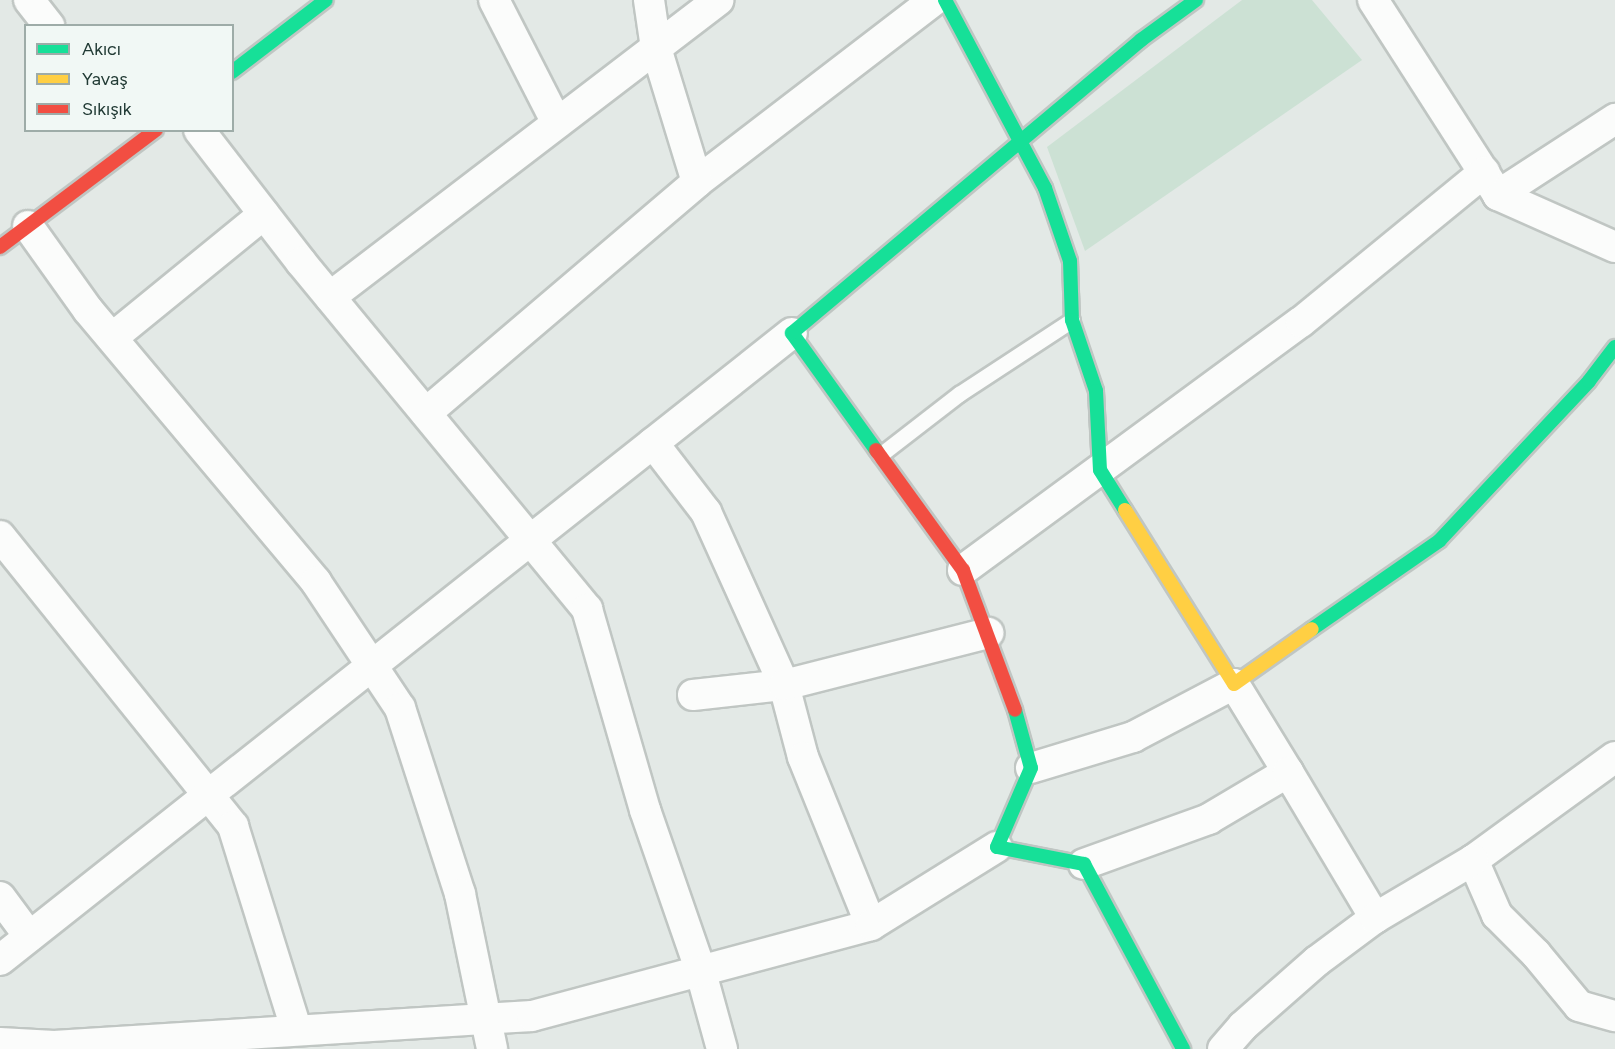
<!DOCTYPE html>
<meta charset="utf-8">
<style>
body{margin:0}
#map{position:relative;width:1615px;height:1049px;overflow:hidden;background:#e3e9e6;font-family:Figtree,sans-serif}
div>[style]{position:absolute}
.green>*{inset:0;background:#cce1d4}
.roads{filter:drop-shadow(2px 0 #c0c6c3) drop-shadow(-2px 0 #c0c6c3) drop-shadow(0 2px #c0c6c3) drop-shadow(0 -2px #c0c6c3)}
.lane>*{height:15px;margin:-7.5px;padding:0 7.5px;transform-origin:7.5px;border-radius:7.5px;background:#fbfcfb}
.street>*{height:30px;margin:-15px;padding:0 15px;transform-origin:15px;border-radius:15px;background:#fbfcfb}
.fast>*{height:14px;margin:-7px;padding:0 7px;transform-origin:7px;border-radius:7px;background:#16e098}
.slow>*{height:14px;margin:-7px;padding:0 7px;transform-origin:7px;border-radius:7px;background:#ffcf43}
.jam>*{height:14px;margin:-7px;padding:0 7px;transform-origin:7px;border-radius:7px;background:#f24e42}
span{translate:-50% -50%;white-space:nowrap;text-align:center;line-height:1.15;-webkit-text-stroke:5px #f1f8f5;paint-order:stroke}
.legend{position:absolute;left:24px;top:24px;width:210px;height:108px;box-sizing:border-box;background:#f1f8f5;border:2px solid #9eaca8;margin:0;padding:8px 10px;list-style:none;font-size:18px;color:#223b35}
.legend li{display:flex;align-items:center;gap:12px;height:30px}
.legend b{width:30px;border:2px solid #9eaca8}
</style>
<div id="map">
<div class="green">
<div style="clip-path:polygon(1242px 0,1312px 0,1362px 60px,1085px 251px,1047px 147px)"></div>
</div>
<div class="roads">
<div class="lane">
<div style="left:880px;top:455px;width:100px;rotate:-37.7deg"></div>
<div style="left:959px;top:394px;width:135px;rotate:-33.2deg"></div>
</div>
<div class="street">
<div style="left:29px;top:0;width:33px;rotate:52deg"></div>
<div style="left:494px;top:0;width:138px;rotate:62.9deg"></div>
<div style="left:1373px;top:0;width:232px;rotate:57.3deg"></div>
<div style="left:1498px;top:195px;width:128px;rotate:24deg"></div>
<div style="left:199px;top:130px;width:167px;rotate:52.3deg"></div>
<div style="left:301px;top:262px;width:450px;rotate:50.5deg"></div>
<div style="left:587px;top:609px;width:209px;rotate:73.9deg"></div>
<div style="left:645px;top:810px;width:168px;rotate:70.9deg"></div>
<div style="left:700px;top:969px;width:83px;rotate:74.6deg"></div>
<div style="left:697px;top:182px;width:299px;rotate:-37.5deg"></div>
<div style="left:1498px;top:195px;width:140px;rotate:-33deg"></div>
<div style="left:28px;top:226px;width:103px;rotate:54.5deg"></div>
<div style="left:88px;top:310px;width:355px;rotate:50deg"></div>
<div style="left:316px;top:582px;width:151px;rotate:56.3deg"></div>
<div style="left:400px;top:708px;width:195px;rotate:72.1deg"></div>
<div style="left:460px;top:894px;width:158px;rotate:78.3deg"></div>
<div style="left:330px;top:297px;width:489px;rotate:-37.4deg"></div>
<div style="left:112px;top:338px;width:196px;rotate:-39.2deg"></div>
<div style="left:426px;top:413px;width:356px;rotate:-40.4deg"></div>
<div style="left:697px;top:182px;width:140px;rotate:-107deg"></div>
<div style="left:656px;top:48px;width:49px;rotate:-98.3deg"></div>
<div style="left:653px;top:443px;width:87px;rotate:52.5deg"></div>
<div style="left:706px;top:512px;width:190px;rotate:65.7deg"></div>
<div style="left:784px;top:685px;width:74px;rotate:75.2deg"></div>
<div style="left:803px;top:757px;width:181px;rotate:68deg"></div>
<div style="left:0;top:536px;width:372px;rotate:51.2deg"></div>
<div style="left:233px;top:826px;width:212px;rotate:72.7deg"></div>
<div style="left:963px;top:570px;width:419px;rotate:-36.3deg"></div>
<div style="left:1301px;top:322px;width:237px;rotate:-39.3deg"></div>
<div style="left:693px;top:695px;width:92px;rotate:-6.3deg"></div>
<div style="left:784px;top:685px;width:211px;rotate:-14.3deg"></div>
<div style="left:1615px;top:757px;width:175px;rotate:144deg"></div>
<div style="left:1473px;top:860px;width:60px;rotate:66.4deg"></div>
<div style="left:1497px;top:915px;width:55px;rotate:45deg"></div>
<div style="left:1536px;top:954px;width:67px;rotate:50.4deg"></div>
<div style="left:1579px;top:1006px;width:37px;rotate:16deg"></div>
<div style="left:1031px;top:768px;width:107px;rotate:-16.9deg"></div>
<div style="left:1133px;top:737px;width:114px;rotate:-27.7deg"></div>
<div style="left:1234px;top:684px;width:103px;rotate:58.5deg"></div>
<div style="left:1288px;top:772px;width:92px;rotate:149.3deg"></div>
<div style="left:1209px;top:819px;width:133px;rotate:160.2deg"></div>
<div style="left:1288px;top:772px;width:170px;rotate:59.2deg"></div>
<div style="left:0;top:897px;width:49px;rotate:53.4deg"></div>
<div style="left:0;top:960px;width:1010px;rotate:-38.37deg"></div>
<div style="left:0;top:1043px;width:54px;rotate:3.2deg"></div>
<div style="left:54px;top:1046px;width:479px;rotate:-3.6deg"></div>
<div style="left:532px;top:1016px;width:351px;rotate:-15deg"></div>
<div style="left:871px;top:925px;width:148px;rotate:-31.8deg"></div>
<div style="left:1223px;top:1049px;width:30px;rotate:-49deg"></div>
<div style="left:1243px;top:1026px;width:98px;rotate:-41.3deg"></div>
<div style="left:1317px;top:961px;width:72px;rotate:-36.6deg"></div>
<div style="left:1375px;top:918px;width:114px;rotate:-30.6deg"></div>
</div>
<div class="fast">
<div style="left:945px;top:0;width:213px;rotate:62deg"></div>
<div style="left:1045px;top:188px;width:77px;rotate:71.1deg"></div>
<div style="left:1070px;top:261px;width:59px;rotate:88.1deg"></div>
<div style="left:1072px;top:320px;width:75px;rotate:71.3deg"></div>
<div style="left:1096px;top:391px;width:79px;rotate:87.1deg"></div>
<div style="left:1100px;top:470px;width:47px;rotate:58deg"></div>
<div style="left:232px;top:72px;width:118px;rotate:-37.5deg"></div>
<div style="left:876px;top:450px;width:144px;rotate:-125.7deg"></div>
<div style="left:792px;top:333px;width:456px;rotate:-40deg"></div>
<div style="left:1141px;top:40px;width:68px;rotate:-36deg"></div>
<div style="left:1312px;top:629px;width:155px;rotate:-34.7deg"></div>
<div style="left:1439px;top:541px;width:219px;rotate:-46.8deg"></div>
<div style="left:1589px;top:381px;width:43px;rotate:-52.6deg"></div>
<div style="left:1015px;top:710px;width:60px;rotate:74.6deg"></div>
<div style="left:1031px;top:768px;width:86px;rotate:113.3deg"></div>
<div style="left:997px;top:847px;width:89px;rotate:11.1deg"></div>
<div style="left:1084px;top:864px;width:210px;rotate:61.8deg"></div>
</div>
<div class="slow">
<div style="left:1125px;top:510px;width:205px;rotate:57.9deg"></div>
<div style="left:1234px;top:684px;width:95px;rotate:-35.2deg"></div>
</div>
<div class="jam">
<div style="left:0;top:247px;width:195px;rotate:-36.9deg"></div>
<div style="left:876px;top:450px;width:148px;rotate:54.1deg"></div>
<div style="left:963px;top:570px;width:149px;rotate:69.6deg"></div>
</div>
</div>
<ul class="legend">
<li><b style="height:8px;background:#16e098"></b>Akıcı</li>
<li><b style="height:8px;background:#ffcf43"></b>Yavaş</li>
<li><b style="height:8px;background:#f24e42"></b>Sıkışık</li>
</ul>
</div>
